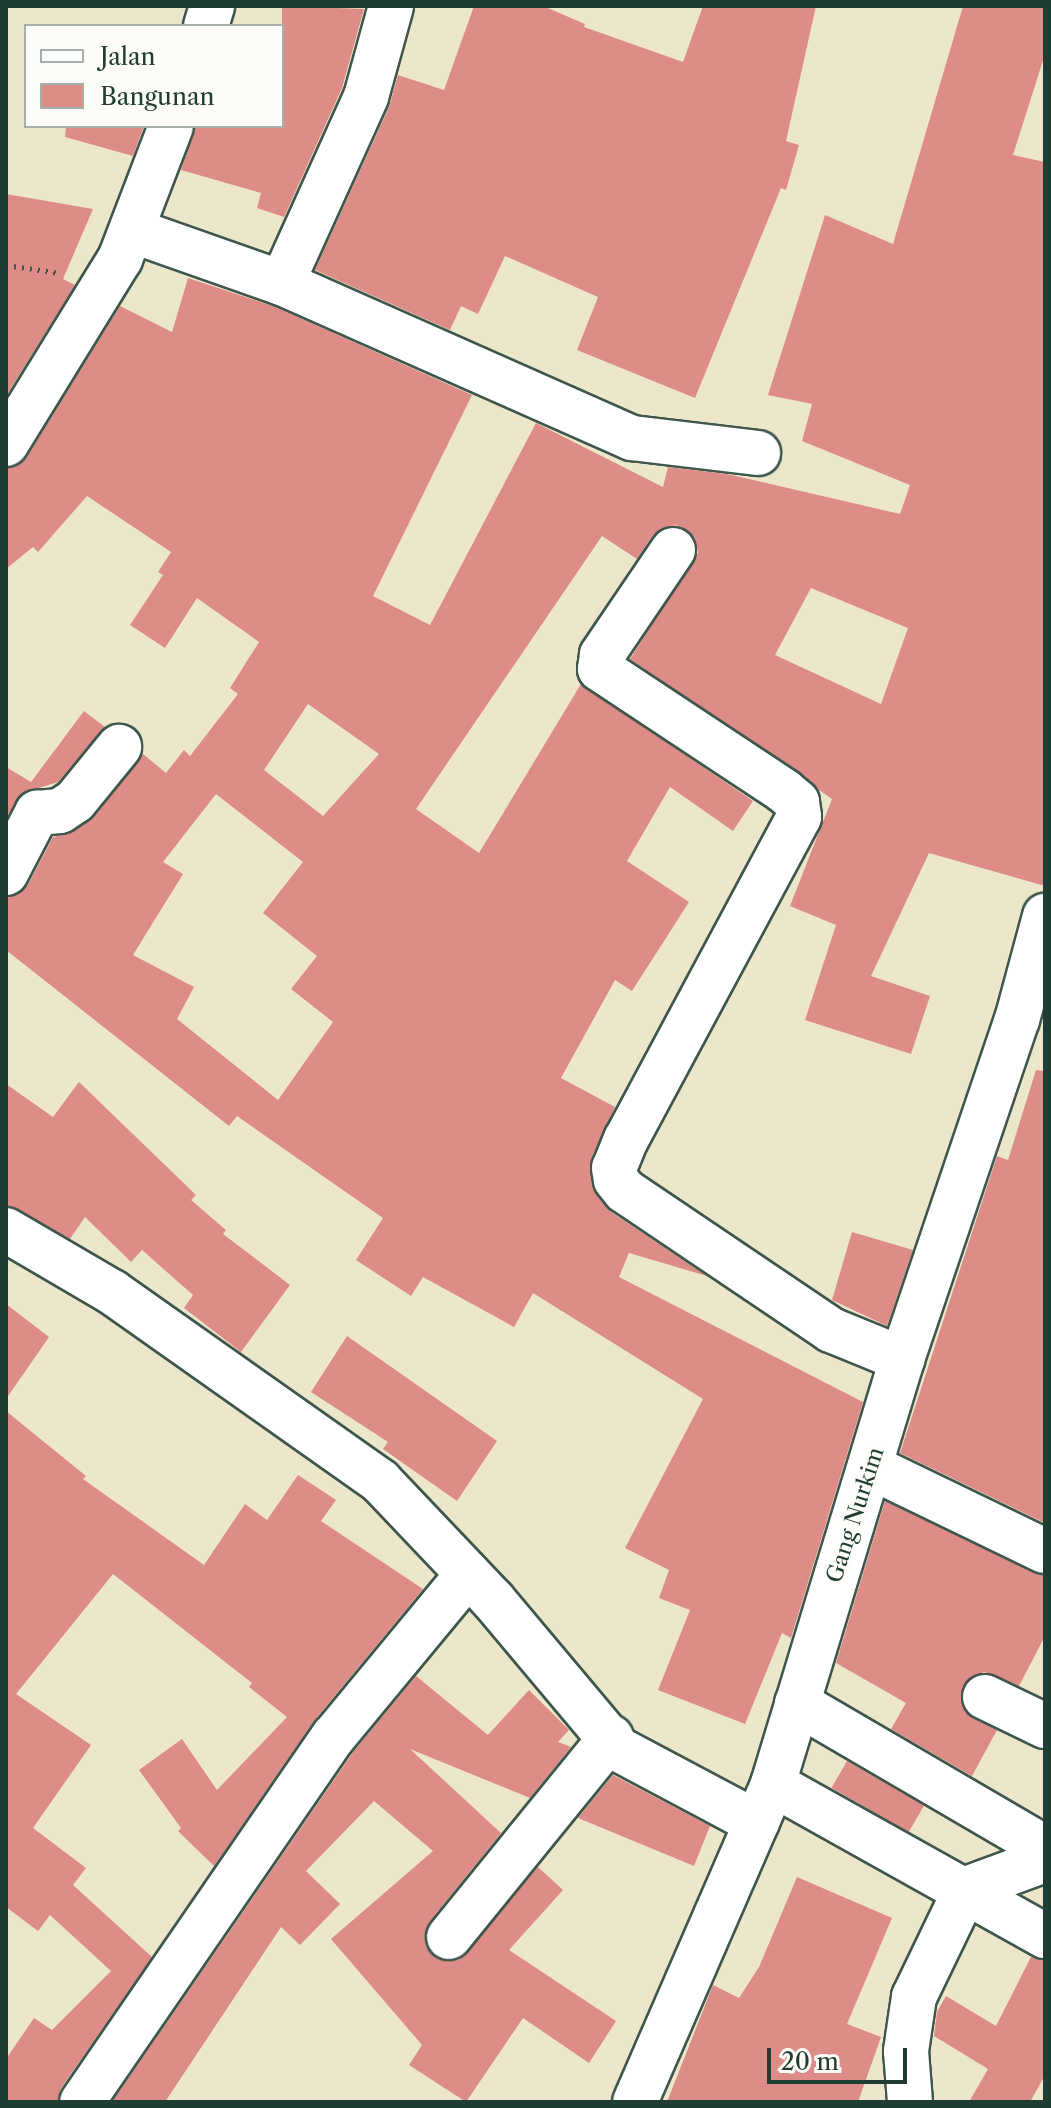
<!DOCTYPE html>
<style>
body{margin:0}
#map{position:relative;width:1051px;height:2108px;overflow:hidden;background:#ece7cb;font-family:"Libre Caslon Text",serif}
div>[style]{position:absolute}
.building>*{inset:0;background:#dd8c87;transform-origin:0 0}
.path>*{height:5px;margin-top:-2.5px;transform-origin:0;background:repeating-linear-gradient(90deg,#3e564b 0 2px,transparent 0 8px)}
.roads{filter:drop-shadow(2px 0 #3e564b) drop-shadow(-2px 0 #3e564b) drop-shadow(0 2px #3e564b) drop-shadow(0 -2px #3e564b)}
.street>*{height:44px;margin:-22px;padding:0 22px;transform-origin:22px;border-radius:22px;background:#fff}
span{translate:-50% -50%;white-space:nowrap;text-align:center;line-height:1.15;-webkit-text-stroke:6px #fdfcf7;paint-order:stroke}
.street-label{font-size:22px;color:#1f3d34}
.frame{position:absolute;inset:0;border:8px solid #1f3d34;pointer-events:none}
.legend{position:absolute;left:24px;top:24px;width:260px;height:104px;box-sizing:border-box;background:#fdfcf7;border:2px solid #a4b0a9;margin:0;padding:10px 14px;list-style:none;font-size:24px;color:#1f3d34}
.legend li{display:flex;align-items:center;gap:16px;height:40px}
.legend b{width:40px;border:2px solid #a4b0a9}
.scale{position:absolute;left:767px;top:2048px;width:140px;height:36px;box-sizing:border-box;border:4px solid #1f3d34;border-top:0;padding-left:10px;font-size:24px;line-height:28px;white-space:nowrap;color:#1f3d34;-webkit-text-stroke:6px #fdfcf7;paint-order:stroke}
</style>
<div id="map">
<div class="building">
<div style="clip-path:polygon(282px 6px,364px 9px,342px 88px,284px 217px,257px 208px,261px 193px,181px 170px,195px 126px,282px 126px)"></div>
<div style="clip-path:polygon(474px 6px,543px 6px,585px 24px,584px 27px,683px 62px,703px 6px,816px 6px,786px 141px,799px 145px,786px 190px,781px 188px,695px 398px,577px 350px,598px 297px,505px 256px,478px 314px,461px 306px,450px 330px,315px 270px,389px 107px,398px 75px,444px 90px)"></div>
<div style="clip-path:polygon(evenodd,963px 6px,1045px 6px,1045px 54px,1013px 155px,1045px 162px,1045px 886px,929px 853px,871px 976px,930px 996px,911px 1054px,805px 1020px,836px 925px,790px 906px,832px 799px,630px 659px,698px 553px,695px 538px,676px 525px,653px 535px,637px 559px,602px 536px,416px 809px,479px 853px,581px 684px,753px 801px,733px 831px,670px 787px,627px 861px,689px 902px,632px 991px,615px 980px,561px 1078px,615px 1107px,591px 1159px,597px 1196px,611px 1212px,707px 1276px,629px 1253px,619px 1277px,863px 1402px,791px 1638px,782px 1633px,745px 1724px,658px 1690px,690px 1610px,659px 1598px,669px 1570px,625px 1548px,703px 1399px,533px 1293px,514px 1327px,423px 1277px,411px 1296px,356px 1260px,383px 1218px,237px 1116px,229px 1126px,6px 950px,6px 898px,28px 885px,53px 837px,73px 832px,94px 817px,143px 754px,166px 773px,184px 750px,190px 756px,238px 694px,230px 688px,259px 642px,197px 598px,165px 648px,130px 625px,163px 575px,158px 572px,171px 552px,87px 496px,38px 552px,33px 547px,6px 569px,6px 469px,27px 457px,120px 306px,172px 332px,188px 278px,273px 306px,472px 395px,373px 596px,430px 625px,536px 423px,663px 487px,668px 467px,727px 474px,900px 514px,910px 485px,802px 441px,812px 404px,768px 395px,825px 215px,893px 244px,963px 6px,811px 588px,908px 628px,881px 704px,775px 655px,811px 588px,963px 6px,308px 704px,379px 754px,323px 816px,264px 770px,308px 704px,963px 6px,216px 794px,303px 862px,263px 913px,317px 956px,291px 989px,333px 1022px,278px 1100px,177px 1019px,194px 987px,133px 955px,183px 874px,163px 862px,216px 794px)"></div>
<div style="clip-path:polygon(66px 126px,144px 126px,133px 156px,65px 137px)"></div>
<div style="clip-path:polygon(6px 194px,93px 209px,63px 279px,75px 285px,6px 396px)"></div>
<div style="clip-path:polygon(84px 711px,105px 727px,58px 782px,23px 793px,6px 817px,6px 767px,31px 782px)"></div>
<div style="clip-path:polygon(1036px 1070px,1045px 1071px,1045px 1523px,900px 1453px,997px 1156px,1008px 1160px)"></div>
<div style="clip-path:polygon(79px 1082px,196px 1195px,191px 1200px,226px 1230px,223px 1234px,290px 1285px,241px 1352px,184px 1308px,193px 1295px,142px 1250px,131px 1262px,85px 1217px,70px 1239px,6px 1205px,6px 1084px,53px 1117px)"></div>
<div style="clip-path:polygon(852px 1232px,913px 1250px,887px 1326px,832px 1300px)"></div>
<div style="clip-path:polygon(6px 1304px,49px 1337px,6px 1399px)"></div>
<div style="clip-path:polygon(347px 1336px,497px 1441px,457px 1501px,383px 1449px,388px 1442px,311px 1392px)"></div>
<div style="clip-path:polygon(6px 1411px,86px 1476px,83px 1479px,204px 1565px,245px 1504px,267px 1520px,298px 1475px,336px 1500px,321px 1521px,423px 1589px,313px 1722px,214px 1866px,178px 1831px,181px 1828px,139px 1770px,182px 1739px,217px 1790px,287px 1717px,249px 1687px,252px 1683px,113px 1574px,16px 1694px,91px 1745px,33px 1828px,86px 1868px,73px 1885px,152px 1957px,61px 2088px,57px 2102px,6px 2102px,6px 2059px,34px 2018px,52px 2030px,111px 1971px,50px 1915px,38px 1931px,6px 1907px)"></div>
<div style="clip-path:polygon(885px 1501px,1045px 1576px,1045px 1636px,1019px 1686px,984px 1672px,962px 1687px,965px 1712px,997px 1730px,972px 1776px,891px 1729px,906px 1703px,836px 1663px)"></div>
<div style="clip-path:polygon(416px 1676px,488px 1735px,529px 1690px,569px 1730px,558px 1742px,571px 1747px,530px 1798px,410px 1749px,501px 1833px,430px 1921px,426px 1947px,444px 1961px,459px 1960px,538px 1867px,563px 1890px,509px 1950px,616px 2021px,589px 2063px,523px 2018px,466px 2102px,409px 2065px,422px 2045px,331px 1939px,433px 1851px,374px 1801px,306px 1871px,340px 1904px,300px 1945px,281px 1927px,165px 2102px,112px 2102px,354px 1751px)"></div>
<div style="left:847px;top:1761px;width:89px;height:31px;rotate:30deg"></div>
<div style="clip-path:polygon(613px 1775px,710px 1826px,694px 1866px,578px 1818px)"></div>
<div style="clip-path:polygon(797px 1877px,892px 1918px,847px 2024px,881px 2037px,858px 2102px,667px 2102px,713px 1985px,739px 1998px,759px 1967px)"></div>
<div style="clip-path:polygon(1031px 1957px,1045px 1961px,1045px 2075px,1030px 2102px,969px 2102px,988px 2069px,934px 2036px,937px 2012px,946px 1996px,996px 2026px)"></div>
</div>
<div class="path">
<div style="left:6px;top:265px;width:55px;rotate:8.4deg"></div>
</div>
<div class="roads">
<div class="street">
<div style="left:206px;top:26px;width:21px;rotate:-73deg"></div>
<div style="left:134px;top:231px;width:157px;rotate:19.4deg"></div>
<div style="left:282px;top:283px;width:383px;rotate:23.9deg"></div>
<div style="left:632px;top:438px;width:127px;rotate:6.8deg"></div>
<div style="left:282px;top:283px;width:204px;rotate:-65.7deg"></div>
<div style="left:366px;top:97px;width:94px;rotate:-74.6deg"></div>
<div style="left:6px;top:444px;width:217px;rotate:-58.4deg"></div>
<div style="left:120px;top:259px;width:142px;rotate:-69deg"></div>
<div style="left:673px;top:550px;width:127px;rotate:124.1deg"></div>
<div style="left:602px;top:655px;width:14px;rotate:98deg"></div>
<div style="left:600px;top:669px;width:221px;rotate:33.5deg"></div>
<div style="left:784px;top:791px;width:17px;rotate:40deg"></div>
<div style="left:797px;top:802px;width:15px;rotate:82deg"></div>
<div style="left:799px;top:817px;width:366px;rotate:118.2deg"></div>
<div style="left:626px;top:1139px;width:31px;rotate:112deg"></div>
<div style="left:614px;top:1168px;width:12px;rotate:81deg"></div>
<div style="left:616px;top:1180px;width:14px;rotate:51deg"></div>
<div style="left:625px;top:1191px;width:249px;rotate:34deg"></div>
<div style="left:831px;top:1330px;width:77px;rotate:22.2deg"></div>
<div style="left:6px;top:873px;width:68px;rotate:-62.7deg"></div>
<div style="left:37px;top:813px;width:23px;rotate:-5deg"></div>
<div style="left:60px;top:811px;width:18px;rotate:-34deg"></div>
<div style="left:75px;top:801px;width:70px;rotate:-50.8deg"></div>
<div style="left:6px;top:1230px;width:123px;rotate:30.3deg"></div>
<div style="left:112px;top:1292px;width:328px;rotate:35.2deg"></div>
<div style="left:380px;top:1481px;width:164px;rotate:46.5deg"></div>
<div style="left:493px;top:1600px;width:194px;rotate:50deg"></div>
<div style="left:618px;top:1749px;width:157px;rotate:28deg"></div>
<div style="left:871px;top:1467px;width:193px;rotate:25.8deg"></div>
<div style="left:985px;top:1697px;width:67px;rotate:25.8deg"></div>
<div style="left:797px;top:1703px;width:287px;rotate:30.3deg"></div>
<div style="left:773px;top:1784px;width:312px;rotate:29.2deg"></div>
<div style="left:449px;top:1937px;width:257px;rotate:-50.9deg"></div>
<div style="left:82px;top:2102px;width:444px;rotate:-55.5deg"></div>
<div style="left:334px;top:1736px;width:210px;rotate:-50.4deg"></div>
<div style="left:635px;top:2102px;width:347px;rotate:-66.5deg"></div>
<div style="left:773px;top:1784px;width:444px;rotate:-73.1deg"></div>
<div style="left:902px;top:1359px;width:358px;rotate:-71.3deg"></div>
<div style="left:1017px;top:1020px;width:108px;rotate:-74.9deg"></div>
<div style="left:910px;top:2102px;width:51px;rotate:-94.5deg"></div>
<div style="left:906px;top:2051px;width:55px;rotate:-81.6deg"></div>
<div style="left:914px;top:1997px;width:120px;rotate:-64.3deg"></div>
<div style="left:966px;top:1889px;width:84px;rotate:-20.2deg"></div>
</div>
</div>
<div class="street-label">
<span style="left:855px;top:1515px;rotate:-72deg">Gang Nurkim</span>
</div>
<div class="frame"></div>
<ul class="legend">
<li><b style="height:10px;background:#fff"></b>Jalan</li>
<li><b style="height:22px;background:#dd8c87"></b>Bangunan</li>
</ul>
<div class="scale">20 m</div>
</div>
